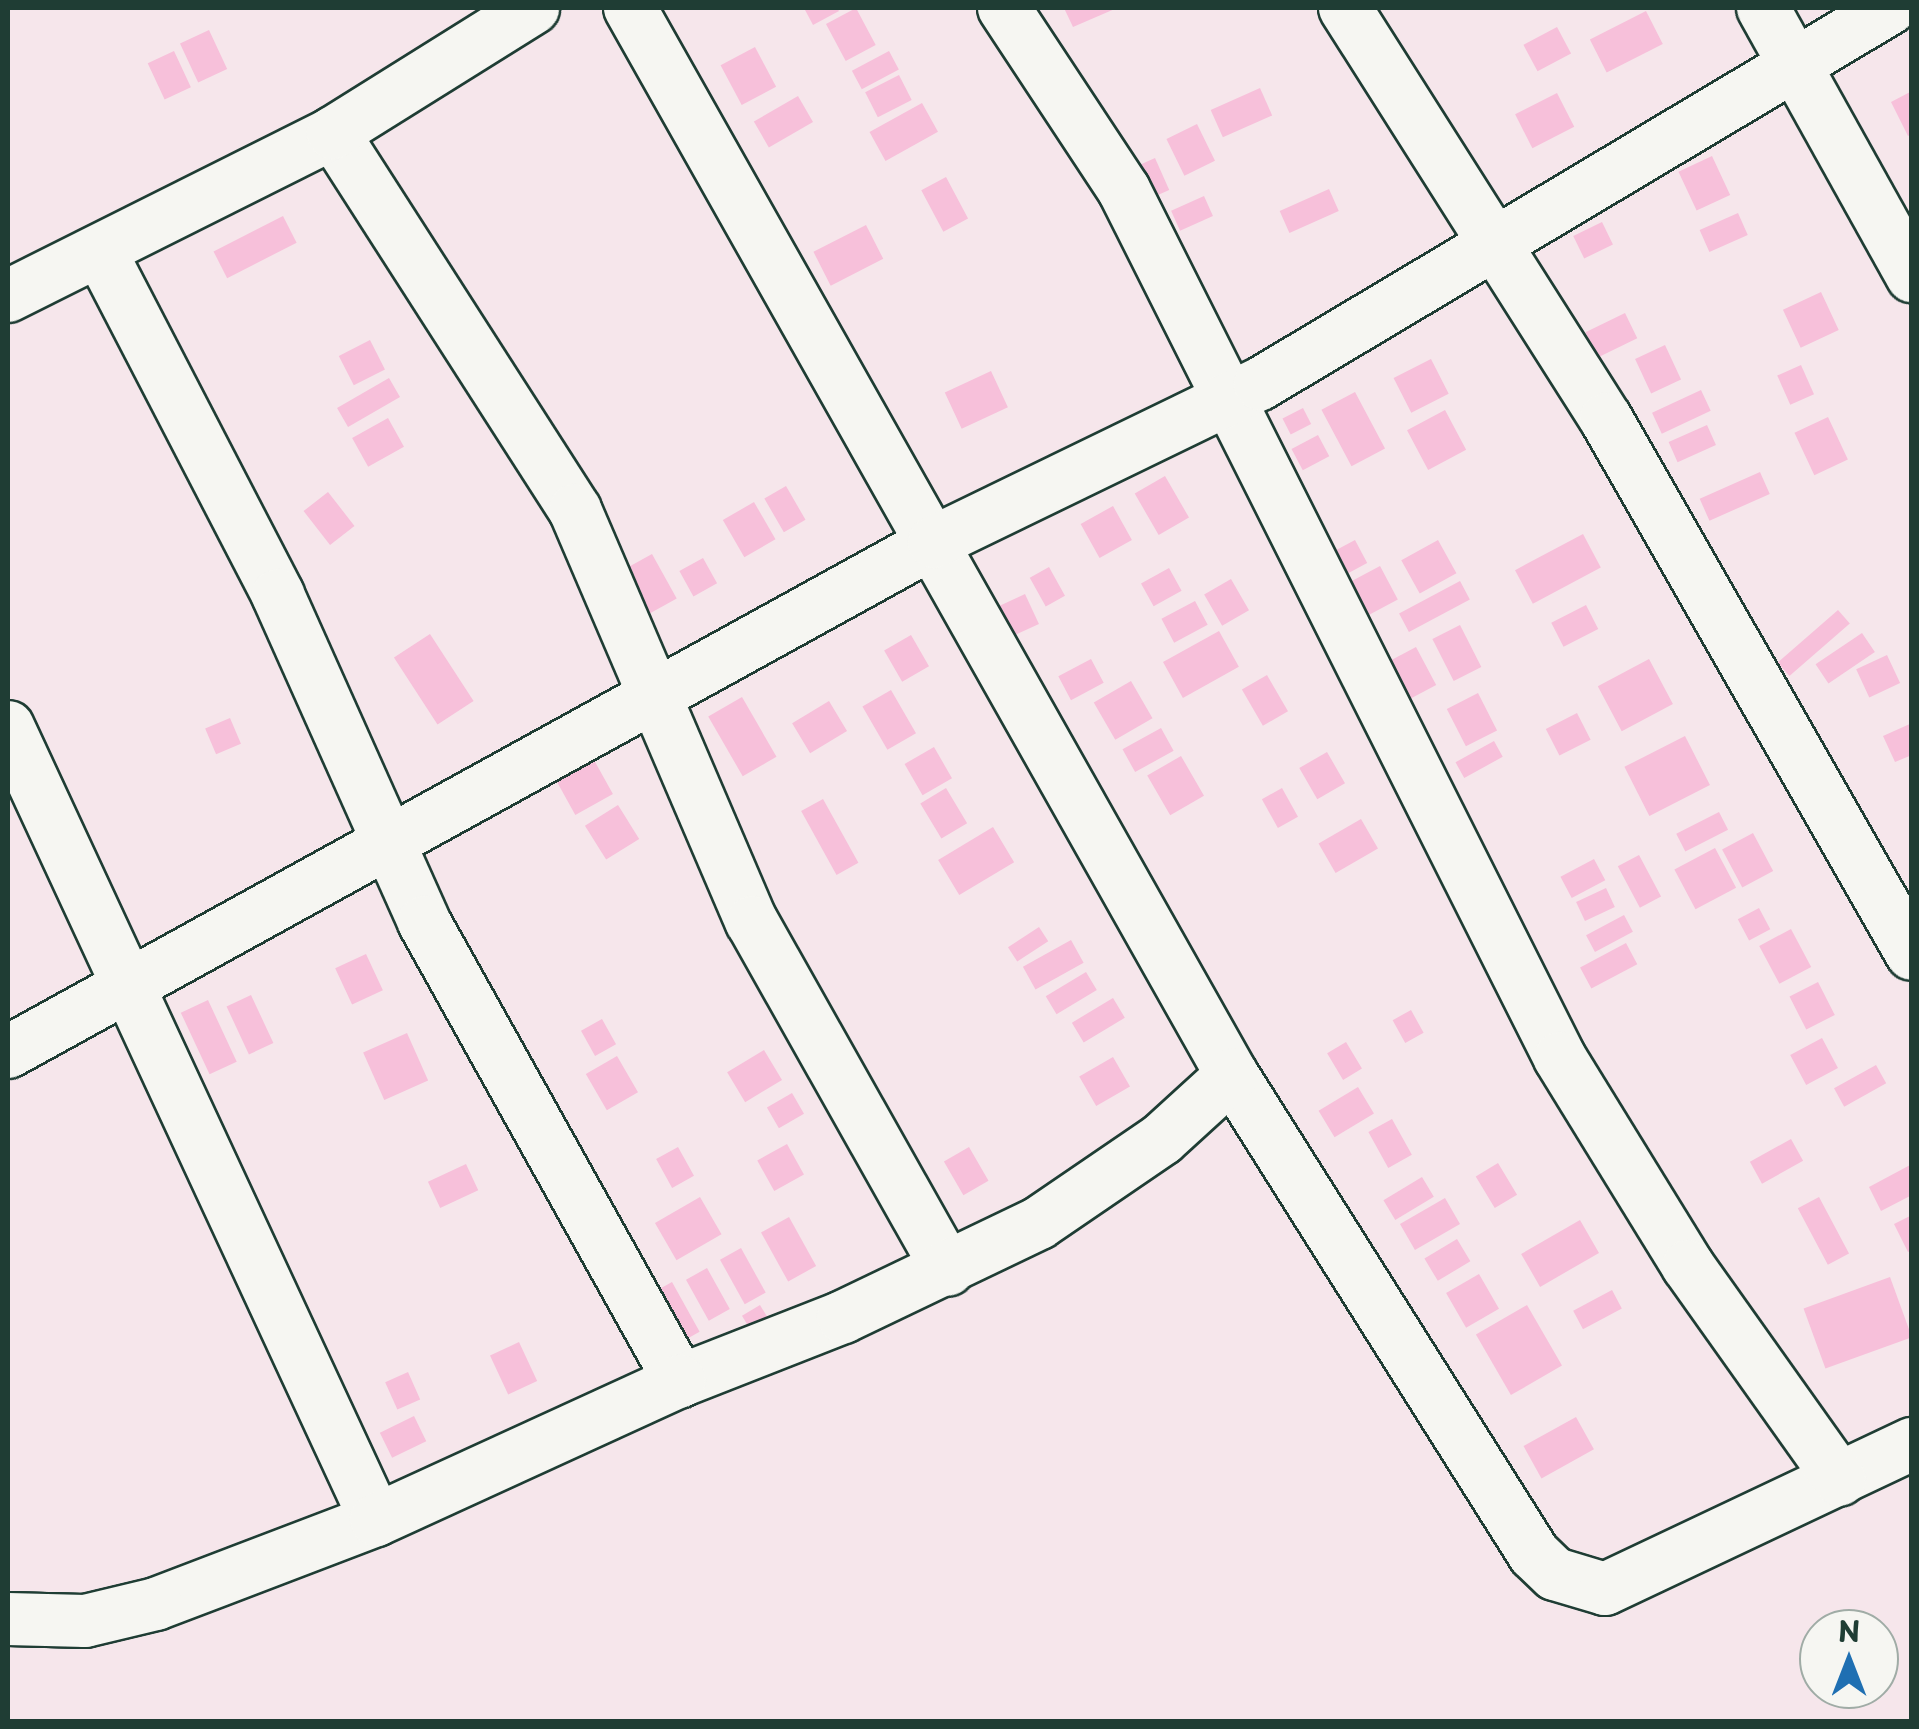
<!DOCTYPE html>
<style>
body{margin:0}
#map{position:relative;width:1919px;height:1729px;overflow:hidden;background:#f6e6eb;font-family:"Playpen Sans",sans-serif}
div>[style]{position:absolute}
.building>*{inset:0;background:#f7c0da;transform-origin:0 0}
.roads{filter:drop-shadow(2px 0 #1f3d34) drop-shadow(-2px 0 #1f3d34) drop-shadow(0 2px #1f3d34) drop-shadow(0 -2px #1f3d34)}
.minor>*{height:52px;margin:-26px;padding:0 26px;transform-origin:26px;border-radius:26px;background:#f6f6f2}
span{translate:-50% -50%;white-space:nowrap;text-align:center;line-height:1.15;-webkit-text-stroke:10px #f6f6f2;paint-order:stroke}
.frame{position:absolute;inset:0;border:10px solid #1f3d34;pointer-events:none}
.north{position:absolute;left:1799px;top:1609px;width:100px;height:100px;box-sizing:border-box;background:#f6f6f2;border:2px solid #a0aca6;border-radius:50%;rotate:0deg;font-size:28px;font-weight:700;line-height:40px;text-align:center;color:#1f3d34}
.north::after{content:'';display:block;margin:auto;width:35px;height:45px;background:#1f6fb2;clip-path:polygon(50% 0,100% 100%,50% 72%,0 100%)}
</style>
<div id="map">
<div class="building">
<div style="clip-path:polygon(804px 8px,837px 8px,839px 11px,813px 25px)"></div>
<div style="left:856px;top:8px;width:42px;height:34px;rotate:62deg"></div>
<div style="clip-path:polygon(1064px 8px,1117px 8px,1073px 27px)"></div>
<div style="left:1646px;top:11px;width:37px;height:63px;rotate:63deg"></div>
<div style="left:1557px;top:27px;width:30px;height:38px;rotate:62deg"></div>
<div style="left:209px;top:30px;width:43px;height:32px;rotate:65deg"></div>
<div style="left:755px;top:47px;width:45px;height:39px;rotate:62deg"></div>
<div style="left:174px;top:51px;width:40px;height:29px;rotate:65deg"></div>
<div style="left:889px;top:51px;width:21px;height:42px;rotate:62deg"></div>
<div style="left:899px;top:75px;width:28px;height:38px;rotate:63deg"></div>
<div style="left:1260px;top:88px;width:30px;height:54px;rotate:66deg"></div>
<div style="clip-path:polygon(1912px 91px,1912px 134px,1908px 136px,1891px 102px)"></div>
<div style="left:1557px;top:93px;width:38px;height:47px;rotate:63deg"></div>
<div style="left:798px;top:96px;width:30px;height:51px;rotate:60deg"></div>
<div style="left:922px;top:103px;width:33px;height:60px;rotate:61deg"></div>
<div style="left:1197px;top:124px;width:41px;height:34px;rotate:64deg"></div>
<div style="left:1712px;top:156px;width:43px;height:37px;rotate:65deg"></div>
<div style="left:1155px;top:158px;width:35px;height:36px;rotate:66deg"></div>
<div style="left:946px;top:177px;width:47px;height:28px;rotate:62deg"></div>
<div style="left:1329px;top:189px;width:24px;height:54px;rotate:66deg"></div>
<div style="left:1204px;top:196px;width:22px;height:36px;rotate:66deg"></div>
<div style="left:1738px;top:213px;width:24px;height:42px;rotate:66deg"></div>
<div style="left:283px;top:216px;width:30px;height:78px;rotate:63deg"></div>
<div style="left:1602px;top:222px;width:25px;height:32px;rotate:64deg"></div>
<div style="left:866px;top:225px;width:38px;height:59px;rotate:63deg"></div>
<div style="left:1821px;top:292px;width:42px;height:42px;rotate:65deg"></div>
<div style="left:1625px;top:313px;width:28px;height:44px;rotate:64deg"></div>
<div style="left:370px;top:340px;width:33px;height:35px;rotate:63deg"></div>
<div style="left:1665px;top:345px;width:38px;height:33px;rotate:65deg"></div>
<div style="left:1431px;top:359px;width:39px;height:42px;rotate:63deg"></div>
<div style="left:1801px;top:365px;width:32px;height:26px;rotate:66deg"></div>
<div style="left:991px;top:371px;width:40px;height:51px;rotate:65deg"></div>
<div style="left:389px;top:378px;width:22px;height:60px;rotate:60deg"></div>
<div style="left:1701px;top:390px;width:23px;height:54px;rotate:65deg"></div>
<div style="left:1355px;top:392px;width:64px;height:38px;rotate:62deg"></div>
<div style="left:1303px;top:408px;width:18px;height:23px;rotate:63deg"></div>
<div style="left:1445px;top:410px;width:45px;height:43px;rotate:62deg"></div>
<div style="left:1828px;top:417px;width:47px;height:37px;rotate:65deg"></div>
<div style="left:388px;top:418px;width:33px;height:41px;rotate:61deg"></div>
<div style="left:1707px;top:425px;width:22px;height:42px;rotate:66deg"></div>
<div style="left:1318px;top:435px;width:24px;height:30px;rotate:62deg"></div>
<div style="left:1760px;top:472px;width:24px;height:66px;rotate:66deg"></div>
<div style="left:1165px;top:476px;width:48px;height:35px;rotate:60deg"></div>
<div style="left:786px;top:486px;width:39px;height:25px;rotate:60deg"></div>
<div style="left:328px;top:492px;width:43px;height:31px;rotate:52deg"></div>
<div style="left:754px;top:502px;width:43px;height:36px;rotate:60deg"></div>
<div style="left:1113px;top:506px;width:39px;height:37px;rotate:61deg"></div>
<div style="left:1583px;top:534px;width:38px;height:77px;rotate:62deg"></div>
<div style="left:1355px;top:540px;width:26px;height:27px;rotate:62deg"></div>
<div style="left:1438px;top:540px;width:38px;height:42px;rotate:61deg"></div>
<div style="left:652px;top:554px;width:51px;height:32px;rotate:61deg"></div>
<div style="left:703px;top:558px;width:29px;height:27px;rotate:61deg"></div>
<div style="left:1380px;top:566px;width:38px;height:34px;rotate:62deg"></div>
<div style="left:1049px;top:567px;width:33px;height:22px;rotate:61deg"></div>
<div style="left:1169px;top:568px;width:26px;height:32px;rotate:61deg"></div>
<div style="left:1231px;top:579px;width:36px;height:31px;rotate:60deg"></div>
<div style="left:1460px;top:581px;width:21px;height:69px;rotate:62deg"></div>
<div style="left:1025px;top:594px;width:33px;height:35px;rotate:65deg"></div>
<div style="left:1195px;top:601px;width:27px;height:38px;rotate:62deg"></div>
<div style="left:1586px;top:605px;width:27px;height:39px;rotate:63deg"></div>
<div style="left:1838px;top:610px;width:18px;height:80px;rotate:49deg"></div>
<div style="left:1460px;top:625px;width:47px;height:31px;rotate:63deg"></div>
<div style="left:1219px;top:631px;width:41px;height:64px;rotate:61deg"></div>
<div style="left:1862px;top:633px;width:23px;height:56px;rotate:56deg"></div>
<div style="left:430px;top:634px;width:80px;height:43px;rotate:57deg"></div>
<div style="left:911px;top:635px;width:36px;height:31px;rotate:60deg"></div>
<div style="left:1416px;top:647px;width:43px;height:31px;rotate:62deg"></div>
<div style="left:1887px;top:655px;width:31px;height:34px;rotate:65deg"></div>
<div style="left:1091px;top:659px;width:27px;height:37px;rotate:62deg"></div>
<div style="left:1649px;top:659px;width:51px;height:58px;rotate:62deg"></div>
<div style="left:1267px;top:675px;width:42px;height:29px;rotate:60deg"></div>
<div style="left:1131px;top:681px;width:43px;height:43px;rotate:60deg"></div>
<div style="left:891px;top:690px;width:50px;height:33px;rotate:60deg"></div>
<div style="left:1478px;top:693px;width:42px;height:35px;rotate:63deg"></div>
<div style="left:742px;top:697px;width:69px;height:39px;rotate:60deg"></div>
<div style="left:829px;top:701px;width:35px;height:43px;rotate:59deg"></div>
<div style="left:1577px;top:713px;width:30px;height:35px;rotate:63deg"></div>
<div style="left:230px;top:718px;width:28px;height:27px;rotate:67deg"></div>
<div style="clip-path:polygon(1912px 723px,1912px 755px,1895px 762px,1883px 736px)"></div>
<div style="left:1161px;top:728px;width:26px;height:44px;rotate:61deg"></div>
<div style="left:1685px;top:736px;width:55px;height:68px;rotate:63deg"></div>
<div style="left:1494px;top:741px;width:18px;height:44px;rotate:61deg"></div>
<div style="left:934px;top:747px;width:36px;height:34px;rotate:60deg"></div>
<div style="left:1327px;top:752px;width:36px;height:32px;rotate:60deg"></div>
<div style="left:1181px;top:756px;width:46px;height:39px;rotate:60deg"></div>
<div style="left:594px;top:760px;width:39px;height:43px;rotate:61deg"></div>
<div style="left:946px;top:788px;width:41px;height:30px;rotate:59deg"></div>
<div style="left:1282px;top:788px;width:33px;height:23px;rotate:61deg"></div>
<div style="left:823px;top:799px;width:73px;height:25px;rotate:61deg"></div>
<div style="left:618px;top:805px;width:40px;height:39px;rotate:58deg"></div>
<div style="left:1719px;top:812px;width:20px;height:48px;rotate:63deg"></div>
<div style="left:1361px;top:819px;width:34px;height:49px;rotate:60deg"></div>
<div style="left:993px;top:827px;width:41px;height:64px;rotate:59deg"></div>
<div style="left:1753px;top:833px;width:43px;height:35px;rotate:62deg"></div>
<div style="left:1715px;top:848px;width:45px;height:46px;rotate:62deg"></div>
<div style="left:1639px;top:855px;width:47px;height:24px;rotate:62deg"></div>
<div style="left:1594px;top:859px;width:24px;height:38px;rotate:62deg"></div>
<div style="left:1606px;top:888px;width:21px;height:33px;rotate:65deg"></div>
<div style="left:1759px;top:908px;width:24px;height:24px;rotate:62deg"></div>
<div style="left:1624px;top:915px;width:19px;height:43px;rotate:62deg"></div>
<div style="left:1039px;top:927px;width:17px;height:37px;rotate:57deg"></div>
<div style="left:1791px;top:929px;width:43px;height:36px;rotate:62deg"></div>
<div style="left:1071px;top:940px;width:26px;height:55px;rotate:61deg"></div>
<div style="left:1626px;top:943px;width:24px;height:52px;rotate:62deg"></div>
<div style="left:366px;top:954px;width:40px;height:34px;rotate:65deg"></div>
<div style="left:1086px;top:972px;width:21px;height:47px;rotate:59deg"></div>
<div style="left:1818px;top:982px;width:37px;height:32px;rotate:63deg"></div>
<div style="left:251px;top:995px;width:53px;height:27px;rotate:65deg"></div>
<div style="left:1113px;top:998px;width:23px;height:48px;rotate:59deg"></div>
<div style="left:208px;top:1000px;width:68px;height:30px;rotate:65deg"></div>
<div style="left:1411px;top:1010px;width:26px;height:21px;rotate:61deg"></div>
<div style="left:602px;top:1019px;width:29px;height:24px;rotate:61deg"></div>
<div style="left:407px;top:1033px;width:52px;height:48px;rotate:66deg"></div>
<div style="left:1822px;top:1038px;width:34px;height:36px;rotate:62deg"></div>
<div style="left:1346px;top:1042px;width:31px;height:22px;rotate:59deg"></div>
<div style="left:764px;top:1050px;width:35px;height:43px;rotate:59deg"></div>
<div style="left:617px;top:1056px;width:42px;height:36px;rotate:60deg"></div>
<div style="left:1113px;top:1057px;width:34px;height:39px;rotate:60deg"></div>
<div style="left:1876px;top:1065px;width:21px;height:48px;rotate:61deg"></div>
<div style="left:1358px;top:1087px;width:31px;height:46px;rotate:59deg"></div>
<div style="left:792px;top:1093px;width:24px;height:29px;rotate:60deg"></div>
<div style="left:1392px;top:1119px;width:41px;height:27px;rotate:61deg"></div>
<div style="left:1791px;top:1139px;width:25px;height:47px;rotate:61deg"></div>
<div style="left:787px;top:1144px;width:35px;height:34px;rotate:61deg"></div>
<div style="left:678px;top:1147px;width:33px;height:25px;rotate:61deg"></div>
<div style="left:969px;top:1147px;width:39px;height:29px;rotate:60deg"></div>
<div style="left:1498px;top:1163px;width:37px;height:26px;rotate:59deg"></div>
<div style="left:466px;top:1164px;width:29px;height:42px;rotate:65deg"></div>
<div style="clip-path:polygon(1912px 1164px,1912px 1195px,1881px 1211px,1869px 1187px)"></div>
<div style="left:1422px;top:1177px;width:23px;height:45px;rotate:59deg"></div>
<div style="left:700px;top:1197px;width:43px;height:52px;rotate:60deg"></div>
<div style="left:1819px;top:1197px;width:64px;height:24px;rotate:62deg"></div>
<div style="left:1445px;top:1198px;width:30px;height:52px;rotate:60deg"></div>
<div style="clip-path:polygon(1912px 1215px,1912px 1250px,1908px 1252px,1894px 1224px)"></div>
<div style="left:789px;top:1217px;width:56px;height:32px;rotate:61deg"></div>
<div style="left:1580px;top:1220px;width:38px;height:68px;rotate:60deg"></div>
<div style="left:1457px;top:1239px;width:26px;height:38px;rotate:59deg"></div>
<div style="left:741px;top:1248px;width:51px;height:24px;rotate:61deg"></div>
<div style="left:707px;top:1268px;width:47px;height:24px;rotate:61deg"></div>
<div style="left:1479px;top:1274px;width:40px;height:38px;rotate:60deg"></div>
<div style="left:1890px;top:1277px;width:64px;height:92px;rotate:70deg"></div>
<div style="left:672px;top:1282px;width:57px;height:19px;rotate:61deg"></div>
<div style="left:1612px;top:1290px;width:21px;height:44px;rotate:62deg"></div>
<div style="left:760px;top:1305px;width:29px;height:21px;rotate:59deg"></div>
<div style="left:1527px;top:1305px;width:70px;height:59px;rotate:60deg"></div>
<div style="left:519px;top:1342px;width:43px;height:32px;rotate:65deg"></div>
<div style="left:408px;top:1372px;width:30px;height:25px;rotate:66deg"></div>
<div style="left:414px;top:1416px;width:28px;height:38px;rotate:64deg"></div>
<div style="left:1576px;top:1417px;width:37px;height:60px;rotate:61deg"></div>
</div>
<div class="roads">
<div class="minor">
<div style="left:630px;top:8px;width:1225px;rotate:60.57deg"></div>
<div style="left:1232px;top:1075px;width:566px;rotate:57.77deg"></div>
<div style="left:1534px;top:1554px;width:29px;rotate:44deg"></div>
<div style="left:1555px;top:1574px;width:52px;rotate:16.7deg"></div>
<div style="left:1605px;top:1589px;width:340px;rotate:-25.3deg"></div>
<div style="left:1004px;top:8px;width:218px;rotate:56.6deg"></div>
<div style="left:1124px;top:190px;width:971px;rotate:63.33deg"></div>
<div style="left:1560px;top:1058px;width:244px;rotate:58.4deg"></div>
<div style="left:1688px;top:1266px;width:262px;rotate:54.6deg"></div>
<div style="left:1345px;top:8px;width:487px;rotate:57.6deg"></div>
<div style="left:1606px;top:419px;width:616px;rotate:60.23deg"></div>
<div style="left:1763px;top:8px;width:307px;rotate:60.9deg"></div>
<div style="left:333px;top:133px;width:448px;rotate:57.3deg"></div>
<div style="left:575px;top:510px;width:448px;rotate:66.8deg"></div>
<div style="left:752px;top:922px;width:399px;rotate:60.6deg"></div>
<div style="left:100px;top:251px;width:387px;rotate:62.6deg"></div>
<div style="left:278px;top:595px;width:358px;rotate:65.9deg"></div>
<div style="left:424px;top:922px;width:526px;rotate:60.85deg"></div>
<div style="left:680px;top:1381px;width:175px;rotate:-21.4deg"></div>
<div style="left:843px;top:1317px;width:217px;rotate:-25.6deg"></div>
<div style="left:1039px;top:1223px;width:149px;rotate:-34.3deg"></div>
<div style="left:1162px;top:1139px;width:95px;rotate:-42.4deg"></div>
<div style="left:8px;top:296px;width:364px;rotate:-26.6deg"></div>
<div style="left:333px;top:133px;width:236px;rotate:-32deg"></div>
<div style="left:8px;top:727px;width:874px;rotate:65.11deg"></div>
<div style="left:376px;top:1520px;width:235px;rotate:159.1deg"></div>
<div style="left:156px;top:1604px;width:73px;rotate:166.5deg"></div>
<div style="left:85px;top:1621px;width:77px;rotate:-178.5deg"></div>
<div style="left:8px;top:1052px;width:1057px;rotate:-28.84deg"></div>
<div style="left:934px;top:542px;width:362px;rotate:-25.9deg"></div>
<div style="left:1260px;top:384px;width:734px;rotate:-30.83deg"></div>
<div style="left:376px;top:1520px;width:334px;rotate:-24.6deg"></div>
</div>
</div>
<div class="frame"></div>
<div class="north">N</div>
</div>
